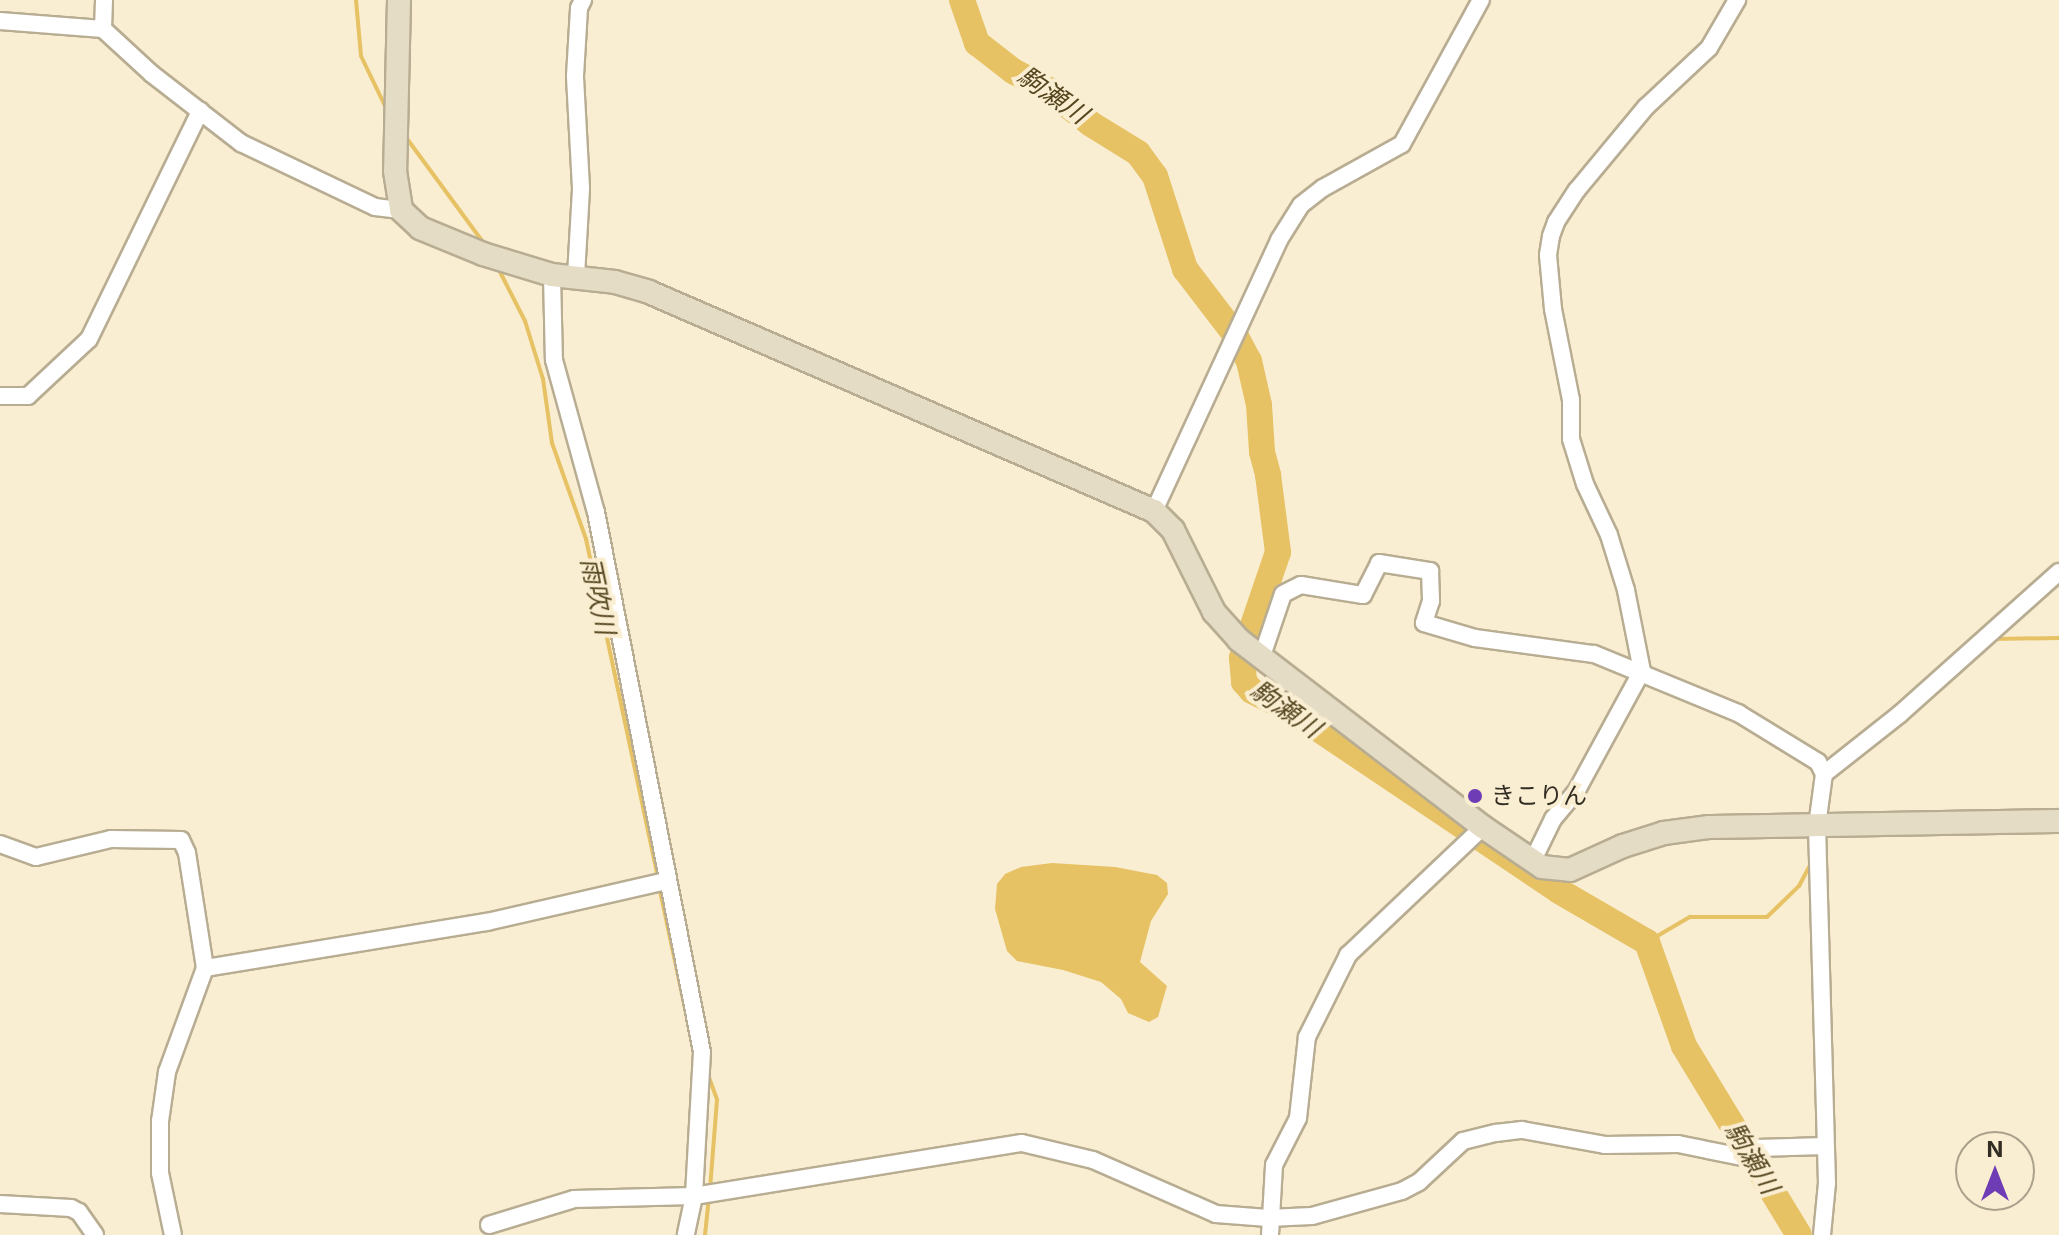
<!DOCTYPE html>
<meta charset="utf-8">
<style>
body{margin:0}
#map{position:relative;width:2059px;height:1235px;overflow:hidden;background:#faeed2;font-family:Inter,"Noto Sans JP",sans-serif}
div>[style]{position:absolute}
.water>*{inset:0;background:#e6c265}
.stream>*{height:4px;margin:-2px;padding:0 2px;transform-origin:2px;border-radius:2px;background:#e6c265}
.river>*{height:26px;margin:-13px;padding:0 13px;transform-origin:13px;border-radius:13px;background:#e6c265}
.roads{filter:drop-shadow(2px 0 #b8ad92) drop-shadow(-2px 0 #b8ad92) drop-shadow(0 2px #b8ad92) drop-shadow(0 -2px #b8ad92)}
.street>*{height:16px;margin:-8px;padding:0 8px;transform-origin:8px;border-radius:8px;background:#fff}
.secondary>*{height:22px;margin:-11px;padding:0 11px;transform-origin:11px;border-radius:11px;background:#e5dcc6}
.dots>*{width:22px;height:22px;translate:-50% -50%;box-sizing:border-box;border:4px solid #faeed2;border-radius:50%}
span{translate:-50% -50%;white-space:nowrap;text-align:center;line-height:1.15;-webkit-text-stroke:8px #faeed2;paint-order:stroke}
.poi-label{font-size:24px;color:#322d23}
.left{translate:0 -50%;text-align:left}
.water-label{font-size:26px;color:#55461f;font-style:italic}
.north{position:absolute;left:1955px;top:1131px;width:80px;height:80px;box-sizing:border-box;background:#faeed2;border:2px solid #aaa18c;border-radius:50%;rotate:0deg;font-size:22px;font-weight:700;line-height:32px;text-align:center;color:#322d23}
.north::after{content:'';display:block;margin:auto;width:28px;height:36px;background:#6e3cb4;clip-path:polygon(50% 0,100% 100%,50% 72%,0 100%)}
</style>
<div id="map">
<div class="water">
<div style="clip-path:polygon(1052px 863px,1115px 867px,1157px 875px,1167px 883px,1168px 894px,1151px 921px,1140px 962px,1167px 986px,1158px 1017px,1149px 1022px,1128px 1013px,1121px 999px,1101px 982px,1063px 970px,1017px 961px,1007px 951px,995px 909px,997px 884px,1005px 874px,1021px 867px)"></div>
</div>
<div class="stream">
<div style="left:356px;top:0;width:56px;rotate:84.9deg"></div>
<div style="left:361px;top:56px;width:62px;rotate:64.3deg"></div>
<div style="left:405px;top:136px;width:135px;rotate:53.7deg"></div>
<div style="left:497px;top:266px;width:62px;rotate:63deg"></div>
<div style="left:525px;top:321px;width:61px;rotate:72.8deg"></div>
<div style="left:543px;top:379px;width:65px;rotate:82deg"></div>
<div style="left:552px;top:443px;width:102px;rotate:70.5deg"></div>
<div style="left:586px;top:539px;width:347px;rotate:78deg"></div>
<div style="left:1993px;top:639px;width:66px;rotate:-0.9deg"></div>
<div style="left:1881px;top:739px;width:67px;rotate:-40.1deg"></div>
<div style="left:659px;top:886px;width:144px;rotate:78deg"></div>
<div style="left:1647px;top:942px;width:50px;rotate:-30.2deg"></div>
<div style="left:1690px;top:917px;width:77px"></div>
<div style="left:1767px;top:917px;width:45px;rotate:-44.1deg"></div>
<div style="left:1799px;top:886px;width:24px;rotate:-62deg"></div>
<div style="left:707px;top:1072px;width:30px;rotate:70deg"></div>
<div style="left:717px;top:1100px;width:89px;rotate:94.5deg"></div>
<div style="left:705px;top:1235px;width:37px;rotate:-84deg"></div>
</div>
<div class="river">
<div style="left:962px;top:0;width:46px;rotate:70.8deg"></div>
<div style="left:977px;top:43px;width:46px;rotate:37.9deg"></div>
<div style="left:1013px;top:71px;width:40px;rotate:28deg"></div>
<div style="left:1048px;top:90px;width:55px;rotate:38.3deg"></div>
<div style="left:1091px;top:124px;width:55px;rotate:31.7deg"></div>
<div style="left:1138px;top:153px;width:29px;rotate:54deg"></div>
<div style="left:1155px;top:176px;width:98px;rotate:72.1deg"></div>
<div style="left:1185px;top:269px;width:81px;rotate:52.6deg"></div>
<div style="left:1234px;top:333px;width:32px;rotate:62deg"></div>
<div style="left:1249px;top:361px;width:45px;rotate:77.2deg"></div>
<div style="left:1259px;top:405px;width:47px;rotate:86.3deg"></div>
<div style="left:1262px;top:452px;width:24px;rotate:75deg"></div>
<div style="left:1268px;top:475px;width:78px;rotate:82.6deg"></div>
<div style="left:1278px;top:552px;width:112px;rotate:108.8deg"></div>
<div style="left:1242px;top:658px;width:24px;rotate:85deg"></div>
<div style="left:1244px;top:682px;width:12px;rotate:48deg"></div>
<div style="left:1252px;top:691px;width:42px;rotate:26.6deg"></div>
<div style="left:1290px;top:710px;width:324px;rotate:33.9deg"></div>
<div style="left:1559px;top:891px;width:102px;rotate:30.1deg"></div>
<div style="left:1647px;top:942px;width:110px;rotate:70.4deg"></div>
<div style="left:1684px;top:1046px;width:221px;rotate:58.7deg"></div>
</div>
<div class="roads">
<div class="street">
<div style="left:0;top:21px;width:103px;rotate:4.4deg"></div>
<div style="left:103px;top:29px;width:67px;rotate:42.6deg"></div>
<div style="left:152px;top:74px;width:113px;rotate:37.8deg"></div>
<div style="left:241px;top:143px;width:148px;rotate:25.5deg"></div>
<div style="left:375px;top:207px;width:26px;rotate:7deg"></div>
<div style="left:103px;top:29px;width:29px;rotate:-88deg"></div>
<div style="left:552px;top:275px;width:85px;rotate:88.7deg"></div>
<div style="left:554px;top:360px;width:158px;rotate:74.6deg"></div>
<div style="left:596px;top:512px;width:550px;rotate:78.89deg"></div>
<div style="left:702px;top:1052px;width:144px;rotate:93.2deg"></div>
<div style="left:694px;top:1196px;width:40px;rotate:102deg"></div>
<div style="left:576px;top:276px;width:88px;rotate:-86.7deg"></div>
<div style="left:581px;top:188px;width:112px;rotate:-93.1deg"></div>
<div style="left:575px;top:76px;width:68px;rotate:-86.6deg"></div>
<div style="left:579px;top:8px;width:9px;rotate:-63deg"></div>
<div style="left:0;top:396px;width:28px"></div>
<div style="left:28px;top:396px;width:83px;rotate:-43.1deg"></div>
<div style="left:89px;top:339px;width:254px;rotate:-64deg"></div>
<div style="left:1154px;top:511px;width:298px;rotate:-65.2deg"></div>
<div style="left:1279px;top:240px;width:41px;rotate:-57.8deg"></div>
<div style="left:1301px;top:205px;width:28px;rotate:-38deg"></div>
<div style="left:1323px;top:188px;width:90px;rotate:-29.1deg"></div>
<div style="left:1402px;top:144px;width:164px;rotate:-61.3deg"></div>
<div style="left:1262px;top:656px;width:65px;rotate:-71.3deg"></div>
<div style="left:1283px;top:594px;width:20px;rotate:-27deg"></div>
<div style="left:1301px;top:585px;width:63px;rotate:9.2deg"></div>
<div style="left:1363px;top:595px;width:36px;rotate:-63deg"></div>
<div style="left:1379px;top:563px;width:52px;rotate:8.9deg"></div>
<div style="left:1430px;top:571px;width:30px;rotate:88deg"></div>
<div style="left:1431px;top:601px;width:23px;rotate:108deg"></div>
<div style="left:1424px;top:623px;width:53px;rotate:16.4deg"></div>
<div style="left:1475px;top:638px;width:120px;rotate:7.7deg"></div>
<div style="left:1594px;top:654px;width:156px;rotate:22.3deg"></div>
<div style="left:1738px;top:713px;width:94px;rotate:31.5deg"></div>
<div style="left:1818px;top:762px;width:13px;rotate:63deg"></div>
<div style="left:1824px;top:774px;width:52px;rotate:97.7deg"></div>
<div style="left:1817px;top:826px;width:357px;rotate:88.4deg"></div>
<div style="left:1827px;top:1183px;width:52px;rotate:95.5deg"></div>
<div style="left:1824px;top:774px;width:97px;rotate:-38.3deg"></div>
<div style="left:1900px;top:714px;width:213px;rotate:-41.8deg"></div>
<div style="left:0;top:844px;width:38px;rotate:20deg"></div>
<div style="left:36px;top:857px;width:77px;rotate:-13.5deg"></div>
<div style="left:111px;top:839px;width:70px;rotate:0.8deg"></div>
<div style="left:181px;top:840px;width:14px;rotate:65deg"></div>
<div style="left:187px;top:853px;width:116px;rotate:81.1deg"></div>
<div style="left:205px;top:968px;width:111px;rotate:110.1deg"></div>
<div style="left:167px;top:1072px;width:49px;rotate:98.1deg"></div>
<div style="left:160px;top:1121px;width:52px;rotate:90deg"></div>
<div style="left:160px;top:1173px;width:63px;rotate:78.2deg"></div>
<div style="left:1533px;top:860px;width:46px;rotate:-64deg"></div>
<div style="left:1553px;top:819px;width:38px;rotate:-50deg"></div>
<div style="left:1577px;top:790px;width:136px;rotate:-61.4deg"></div>
<div style="left:1642px;top:671px;width:83px;rotate:-101.2deg"></div>
<div style="left:1626px;top:590px;width:58px;rotate:-107.2deg"></div>
<div style="left:1609px;top:535px;width:56px;rotate:-115.2deg"></div>
<div style="left:1585px;top:484px;width:47px;rotate:-107.3deg"></div>
<div style="left:1571px;top:439px;width:39px;rotate:-90deg"></div>
<div style="left:1571px;top:400px;width:93px;rotate:-101.2deg"></div>
<div style="left:1553px;top:309px;width:54px;rotate:-95.3deg"></div>
<div style="left:1548px;top:255px;width:19px;rotate:-81deg"></div>
<div style="left:1551px;top:236px;width:15px;rotate:-70deg"></div>
<div style="left:1556px;top:222px;width:38px;rotate:-57deg"></div>
<div style="left:1577px;top:190px;width:108px;rotate:-50.3deg"></div>
<div style="left:1646px;top:107px;width:86px;rotate:-43.1deg"></div>
<div style="left:1709px;top:48px;width:56px;rotate:-59.7deg"></div>
<div style="left:205px;top:968px;width:286px;rotate:-9.3deg"></div>
<div style="left:487px;top:922px;width:184px;rotate:-12.9deg"></div>
<div style="left:0;top:1204px;width:71px;rotate:3.2deg"></div>
<div style="left:71px;top:1208px;width:9px;rotate:27deg"></div>
<div style="left:79px;top:1212px;width:28px;rotate:55deg"></div>
<div style="left:489px;top:1225px;width:89px;rotate:-17deg"></div>
<div style="left:574px;top:1199px;width:120px;rotate:-1.4deg"></div>
<div style="left:694px;top:1196px;width:332px;rotate:-9.2deg"></div>
<div style="left:1022px;top:1143px;width:73px;rotate:13.5deg"></div>
<div style="left:1093px;top:1160px;width:134px;rotate:23.7deg"></div>
<div style="left:1216px;top:1214px;width:52px;rotate:4.4deg"></div>
<div style="left:1268px;top:1218px;width:44px;rotate:-2.6deg"></div>
<div style="left:1312px;top:1216px;width:93px;rotate:-15.5deg"></div>
<div style="left:1402px;top:1191px;width:19px;rotate:-28deg"></div>
<div style="left:1419px;top:1182px;width:60px;rotate:-43deg"></div>
<div style="left:1463px;top:1141px;width:34px;rotate:-14deg"></div>
<div style="left:1496px;top:1133px;width:26px;rotate:-7deg"></div>
<div style="left:1522px;top:1130px;width:84px;rotate:10.2deg"></div>
<div style="left:1605px;top:1145px;width:73px;rotate:-0.8deg"></div>
<div style="left:1678px;top:1144px;width:65px;rotate:11.5deg"></div>
<div style="left:1742px;top:1157px;width:17px;rotate:-31deg"></div>
<div style="left:1757px;top:1148px;width:68px;rotate:-1.7deg"></div>
<div style="left:1270px;top:1235px;width:70px;rotate:-86.7deg"></div>
<div style="left:1274px;top:1165px;width:53px;rotate:-62.9deg"></div>
<div style="left:1298px;top:1118px;width:81px;rotate:-83.7deg"></div>
<div style="left:1307px;top:1037px;width:92px;rotate:-63.4deg"></div>
<div style="left:1348px;top:955px;width:186px;rotate:-43.5deg"></div>
</div>
<div class="secondary">
<div style="left:399px;top:0;width:171px;rotate:91.3deg"></div>
<div style="left:395px;top:171px;width:39px;rotate:81deg"></div>
<div style="left:401px;top:210px;width:26px;rotate:43deg"></div>
<div style="left:420px;top:228px;width:68px;rotate:22.4deg"></div>
<div style="left:483px;top:254px;width:72px;rotate:16.9deg"></div>
<div style="left:552px;top:275px;width:63px;rotate:6.3deg"></div>
<div style="left:615px;top:282px;width:35px;rotate:16deg"></div>
<div style="left:649px;top:292px;width:550px;rotate:23.44deg"></div>
<div style="left:1154px;top:511px;width:27px;rotate:45deg"></div>
<div style="left:1173px;top:530px;width:92px;rotate:63.4deg"></div>
<div style="left:1214px;top:612px;width:38px;rotate:48deg"></div>
<div style="left:1239px;top:640px;width:307px;rotate:37.5deg"></div>
<div style="left:1483px;top:827px;width:71px;rotate:34.1deg"></div>
<div style="left:1542px;top:867px;width:28px;rotate:6deg"></div>
<div style="left:1570px;top:870px;width:58px;rotate:-24.4deg"></div>
<div style="left:1623px;top:846px;width:43px;rotate:-17.6deg"></div>
<div style="left:1664px;top:833px;width:44px;rotate:-7.8deg"></div>
<div style="left:1708px;top:827px;width:351px;rotate:-1deg"></div>
</div>
</div>
<div class="dots">
<div style="left:1475px;top:796px;background:#6e3cb4"></div>
</div>
<div class="poi-label">
<span class="left" style="left:1491px;top:796px">きこりん</span>
</div>
<div class="water-label">
<span style="left:1053px;top:95px;rotate:35deg">駒瀬川</span>
<span style="left:598px;top:596px;rotate:78deg">雨吹川</span>
<span style="left:1286px;top:709px;rotate:35deg">駒瀬川</span>
<span style="left:1752px;top:1158px;rotate:59deg">駒瀬川</span>
</div>
<div class="north">N</div>
</div>
